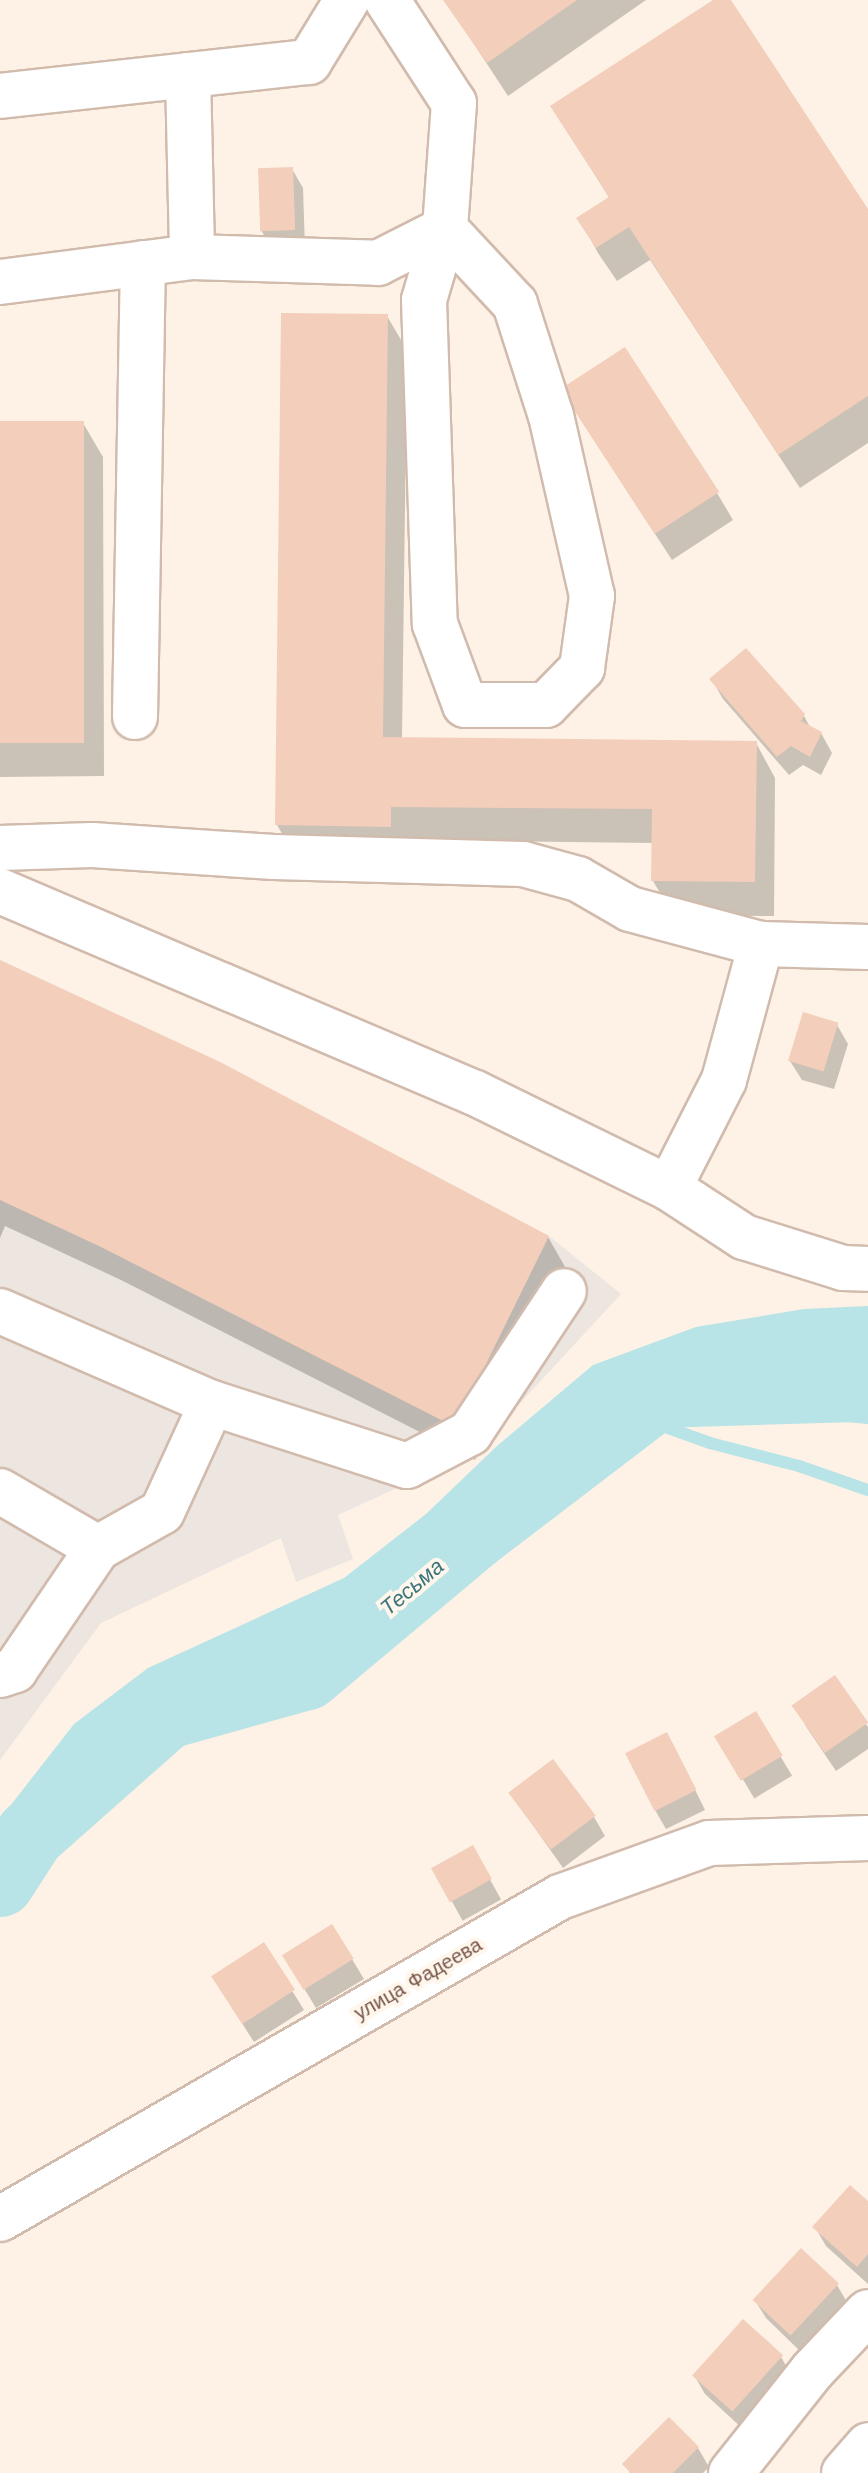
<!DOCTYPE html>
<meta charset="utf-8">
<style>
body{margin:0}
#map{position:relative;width:868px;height:2473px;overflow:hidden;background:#fdf2e5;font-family:"Work Sans",sans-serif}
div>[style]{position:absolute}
.industrial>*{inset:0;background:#ede5df}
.water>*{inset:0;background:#b8e3e7}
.shadow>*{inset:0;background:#0003;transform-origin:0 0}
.stream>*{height:12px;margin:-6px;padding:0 6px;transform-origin:6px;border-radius:6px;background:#b8e3e7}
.river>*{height:70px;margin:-35px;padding:0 35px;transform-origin:35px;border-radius:35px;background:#b8e3e7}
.building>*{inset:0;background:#f3cebb;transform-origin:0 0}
.roads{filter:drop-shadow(2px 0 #d1bbad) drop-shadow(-2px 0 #d1bbad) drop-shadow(0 2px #d1bbad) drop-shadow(0 -2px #d1bbad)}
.minor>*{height:44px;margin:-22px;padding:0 22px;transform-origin:22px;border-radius:22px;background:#fff}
span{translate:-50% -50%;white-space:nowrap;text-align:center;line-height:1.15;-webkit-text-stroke:8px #fff6ec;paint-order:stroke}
.street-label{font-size:20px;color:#775649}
.water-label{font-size:22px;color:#3c767d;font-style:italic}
</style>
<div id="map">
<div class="industrial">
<div style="clip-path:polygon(0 960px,220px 1062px,549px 1236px,621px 1294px,474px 1453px,338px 1515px,353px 1559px,296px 1582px,281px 1538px,101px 1623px,0 1760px)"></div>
</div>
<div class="water">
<div style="clip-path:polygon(868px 1306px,868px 1368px,841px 1365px,731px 1384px,586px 1430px,516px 1492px,457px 1560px,388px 1609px,318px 1645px,222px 1682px,112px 1746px,32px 1823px,0 1880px,0 1819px,74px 1724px,148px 1668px,344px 1578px,426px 1514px,497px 1446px,593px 1365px,696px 1327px,804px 1309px)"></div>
</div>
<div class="shadow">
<div style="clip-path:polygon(445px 0,646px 0,508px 96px)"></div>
<div style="clip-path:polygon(716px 0,729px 0,868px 212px,868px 443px,800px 488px,650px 260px,617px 281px,598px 253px,579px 218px,610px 199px,552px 107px)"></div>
<div style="clip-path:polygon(292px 169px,303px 188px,305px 249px,272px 249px,261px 230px)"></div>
<div style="clip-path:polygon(387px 316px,407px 350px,402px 740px,756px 743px,775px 778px,774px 916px,673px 915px,653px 881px,653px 843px,410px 840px,297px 859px,277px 825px)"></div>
<div style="clip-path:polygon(579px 417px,717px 493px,733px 520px,672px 560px)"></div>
<div style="clip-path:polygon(0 423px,83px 423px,103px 457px,104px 776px,0 777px)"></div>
<div style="clip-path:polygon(712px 680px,804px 716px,811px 729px,821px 733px,832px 753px,821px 775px,803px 765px,789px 775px,723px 699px)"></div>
<div style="clip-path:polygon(0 962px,548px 1237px,568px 1272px,475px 1460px,121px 1280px,5px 1226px,0 1238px)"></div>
<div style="clip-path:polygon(837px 1025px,848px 1044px,834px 1089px,802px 1080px,790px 1061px)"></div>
<div style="clip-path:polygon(834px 1677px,868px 1727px,868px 1749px,836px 1771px,805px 1725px)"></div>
<div style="left:755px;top:1714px;width:72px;height:44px;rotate:59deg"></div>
<div style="clip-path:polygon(677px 1753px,705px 1810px,666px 1829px,655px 1810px)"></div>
<div style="clip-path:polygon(511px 1794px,594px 1817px,605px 1836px,563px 1868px)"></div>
<div style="left:472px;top:1847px;width:60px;height:44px;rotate:61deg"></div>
<div style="clip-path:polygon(332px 1926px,364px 1979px,316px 2008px,296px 1975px)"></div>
<div style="clip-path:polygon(263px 1944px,304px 2010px,254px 2042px,224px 1995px)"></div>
<div style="clip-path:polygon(868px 2203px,868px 2284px,826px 2246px,815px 2227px)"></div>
<div style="clip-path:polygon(837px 2285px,848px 2304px,802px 2353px,766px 2318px,754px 2299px)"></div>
<div style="clip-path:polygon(781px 2357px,792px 2376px,743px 2429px,705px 2394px,694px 2375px)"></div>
<div style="clip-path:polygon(669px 2420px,698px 2448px,709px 2467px,703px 2473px,630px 2473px,625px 2464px)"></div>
</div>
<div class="stream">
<div style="left:632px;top:1415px;width:83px;rotate:19.7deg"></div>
<div style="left:710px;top:1443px;width:92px;rotate:14.5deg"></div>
<div style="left:799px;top:1466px;width:73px;rotate:19.2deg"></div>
</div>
<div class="river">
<div style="left:0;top:1882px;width:56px;rotate:-57.4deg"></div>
<div style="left:30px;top:1835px;width:183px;rotate:-41.5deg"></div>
<div style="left:167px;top:1714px;width:145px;rotate:-15.6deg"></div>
<div style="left:307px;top:1675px;width:218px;rotate:-40deg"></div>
<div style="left:474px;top:1535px;width:234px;rotate:-37.4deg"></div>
<div style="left:660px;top:1393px;width:186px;rotate:-1.8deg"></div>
<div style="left:846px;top:1387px;width:22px;rotate:5deg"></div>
</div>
<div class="building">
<div style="clip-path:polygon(443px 0,577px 0,487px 63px)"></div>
<div style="clip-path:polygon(713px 0,731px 0,868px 209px,868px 396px,778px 455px,629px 227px,596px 248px,576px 218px,609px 197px,550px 106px)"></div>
<div style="left:293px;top:167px;width:63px;height:35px;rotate:88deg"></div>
<div style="clip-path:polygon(281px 313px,388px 314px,383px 737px,757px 741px,755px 882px,651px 881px,652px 809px,391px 807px,391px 827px,275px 825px)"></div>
<div style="left:625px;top:347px;width:173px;height:77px;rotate:57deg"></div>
<div style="left:0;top:421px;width:84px;height:322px"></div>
<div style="clip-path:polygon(746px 648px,805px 714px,801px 721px,822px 732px,810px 757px,791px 746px,777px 757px,709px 679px)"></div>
<div style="clip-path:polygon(0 960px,220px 1062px,549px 1236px,455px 1427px,99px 1246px,0 1200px)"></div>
<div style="left:803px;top:1012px;width:37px;height:51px;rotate:17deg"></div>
<div style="left:835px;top:1675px;width:58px;height:53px;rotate:55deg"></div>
<div style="left:756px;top:1711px;width:52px;height:49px;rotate:59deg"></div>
<div style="left:667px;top:1732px;width:65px;height:47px;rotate:63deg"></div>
<div style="left:553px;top:1759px;width:71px;height:56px;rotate:53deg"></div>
<div style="left:473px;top:1845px;width:39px;height:48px;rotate:61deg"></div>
<div style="left:332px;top:1924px;width:41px;height:59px;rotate:58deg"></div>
<div style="left:264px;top:1942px;width:57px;height:63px;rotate:57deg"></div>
<div style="clip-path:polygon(850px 2185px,868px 2201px,868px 2254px,857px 2267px,812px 2227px)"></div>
<div style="left:801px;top:2248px;width:52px;height:71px;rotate:43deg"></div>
<div style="left:743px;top:2319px;width:54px;height:76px;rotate:42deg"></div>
<div style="clip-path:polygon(669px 2417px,699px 2447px,673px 2473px,631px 2473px,622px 2464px)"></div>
</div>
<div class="roads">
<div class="minor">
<div style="left:387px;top:0;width:123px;rotate:57deg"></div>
<div style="left:454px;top:103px;width:126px;rotate:94.1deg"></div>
<div style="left:445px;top:229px;width:74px;rotate:106.5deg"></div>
<div style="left:424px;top:300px;width:324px;rotate:88.1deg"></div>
<div style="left:435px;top:624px;width:86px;rotate:69.7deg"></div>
<div style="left:465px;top:705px;width:81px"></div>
<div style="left:546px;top:705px;width:52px;rotate:-45.8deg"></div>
<div style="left:582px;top:668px;width:73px;rotate:-82.1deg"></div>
<div style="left:592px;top:596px;width:185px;rotate:-102.8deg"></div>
<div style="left:551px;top:416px;width:118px;rotate:-107.8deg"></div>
<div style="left:515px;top:304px;width:103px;rotate:-133deg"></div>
<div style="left:188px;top:75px;width:182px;rotate:88.7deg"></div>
<div style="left:0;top:96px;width:311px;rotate:-6.3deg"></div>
<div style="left:309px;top:62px;width:73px;rotate:-58.5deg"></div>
<div style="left:0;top:282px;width:194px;rotate:-7.4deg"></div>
<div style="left:192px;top:257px;width:186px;rotate:1.8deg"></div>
<div style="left:378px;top:263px;width:75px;rotate:-26.9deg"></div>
<div style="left:135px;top:717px;width:454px;rotate:-89deg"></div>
<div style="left:0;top:848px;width:92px;rotate:-1.9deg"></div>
<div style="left:92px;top:845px;width:182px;rotate:3.8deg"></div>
<div style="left:274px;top:857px;width:249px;rotate:1.6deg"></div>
<div style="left:523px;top:864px;width:57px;rotate:15.3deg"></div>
<div style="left:578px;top:879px;width:60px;rotate:30deg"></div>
<div style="left:630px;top:909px;width:136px;rotate:15deg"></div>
<div style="left:761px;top:944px;width:107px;rotate:1.6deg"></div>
<div style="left:0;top:891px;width:516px;rotate:23.04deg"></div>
<div style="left:475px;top:1093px;width:216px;rotate:26.1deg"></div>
<div style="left:669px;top:1188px;width:90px;rotate:33.2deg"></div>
<div style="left:744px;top:1237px;width:104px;rotate:17.4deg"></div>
<div style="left:843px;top:1268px;width:25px;rotate:2deg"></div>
<div style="left:669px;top:1188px;width:121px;rotate:-63deg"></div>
<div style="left:724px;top:1080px;width:141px;rotate:-74.8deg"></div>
<div style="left:0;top:1311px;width:231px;rotate:23.5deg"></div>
<div style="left:0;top:1491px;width:113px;rotate:30.2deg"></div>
<div style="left:0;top:1675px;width:16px;rotate:-18deg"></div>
<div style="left:15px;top:1670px;width:148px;rotate:-55.8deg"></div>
<div style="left:98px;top:1548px;width:73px;rotate:-29.4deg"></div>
<div style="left:162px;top:1512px;width:120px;rotate:-65.4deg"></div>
<div style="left:212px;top:1403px;width:205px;rotate:17.9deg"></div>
<div style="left:407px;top:1466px;width:71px;rotate:-27.6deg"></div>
<div style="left:470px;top:1433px;width:170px;rotate:-56.5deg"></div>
<div style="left:0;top:2219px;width:646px;rotate:-29.9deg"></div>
<div style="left:560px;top:1897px;width:158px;rotate:-19.9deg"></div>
<div style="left:709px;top:1843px;width:159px;rotate:-1.8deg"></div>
<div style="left:731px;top:2473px;width:130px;rotate:-51.5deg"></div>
<div style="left:812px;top:2371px;width:81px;rotate:-46.5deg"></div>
<div style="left:844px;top:2473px;width:37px;rotate:-49deg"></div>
</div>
</div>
<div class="street-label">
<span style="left:418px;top:1979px;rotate:-30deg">улица Фадеева</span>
</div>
<div class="water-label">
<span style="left:412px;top:1587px;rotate:-40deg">Тесьма</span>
</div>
</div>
